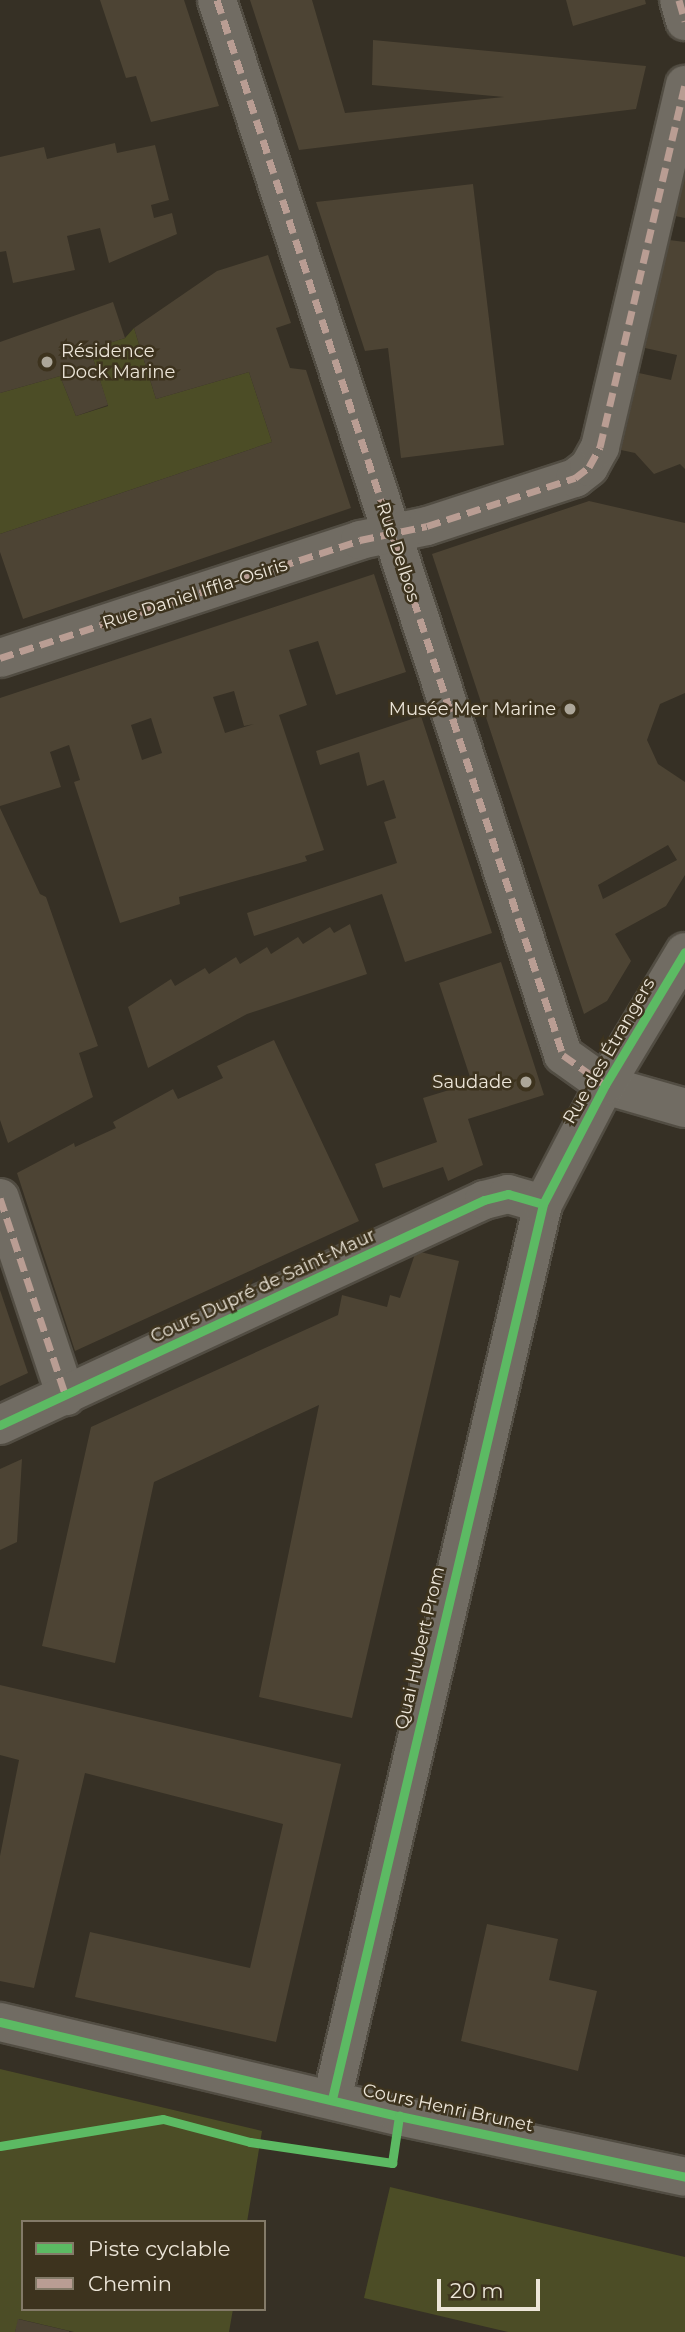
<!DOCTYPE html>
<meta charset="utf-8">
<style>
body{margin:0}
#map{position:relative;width:685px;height:2332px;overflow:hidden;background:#363025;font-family:Montserrat,sans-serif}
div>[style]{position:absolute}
.green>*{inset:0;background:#4c4d26}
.building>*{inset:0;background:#4d4434}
.roads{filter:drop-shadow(2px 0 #524d43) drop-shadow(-2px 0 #524d43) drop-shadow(0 2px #524d43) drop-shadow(0 -2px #524d43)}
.minor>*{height:38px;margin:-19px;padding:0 19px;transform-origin:19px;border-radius:19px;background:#716c63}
.quiet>*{height:7px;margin-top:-3.5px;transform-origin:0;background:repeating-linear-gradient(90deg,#b99d93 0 14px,transparent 0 21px)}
.cycleway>*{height:9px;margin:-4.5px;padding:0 4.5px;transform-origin:4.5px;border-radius:4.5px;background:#5cba63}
.dots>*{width:19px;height:19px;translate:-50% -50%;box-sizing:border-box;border:4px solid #3d331e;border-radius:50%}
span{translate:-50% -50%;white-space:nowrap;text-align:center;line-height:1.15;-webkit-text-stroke:5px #3d331e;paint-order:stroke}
.poi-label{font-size:18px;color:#ece5d8}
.left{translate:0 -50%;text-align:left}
.right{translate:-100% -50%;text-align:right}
.street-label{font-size:18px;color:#ece5d8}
.legend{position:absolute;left:21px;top:2220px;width:245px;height:91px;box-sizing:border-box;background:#3d331e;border:2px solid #837a68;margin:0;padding:9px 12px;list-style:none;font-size:21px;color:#ece5d8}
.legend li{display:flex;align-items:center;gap:14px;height:35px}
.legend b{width:35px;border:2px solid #837a68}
.scale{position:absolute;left:437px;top:2279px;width:103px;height:32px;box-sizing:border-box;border:4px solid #ece5d8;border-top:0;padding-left:9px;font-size:21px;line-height:24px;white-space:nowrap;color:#ece5d8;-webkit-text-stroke:5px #3d331e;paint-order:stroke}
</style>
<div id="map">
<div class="green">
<div style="clip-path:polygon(134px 328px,156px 399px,249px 372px,272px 442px,0 534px,0 393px,60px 376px,76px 416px,108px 406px,90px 349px,125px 338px)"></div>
<div style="clip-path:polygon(0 2069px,262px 2131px,247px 2222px,23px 2222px,23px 2309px,233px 2309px,229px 2332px,74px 2332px,19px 2319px,15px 2332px,0 2332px)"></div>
<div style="clip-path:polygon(390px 2187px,685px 2257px,685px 2332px,508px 2332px,364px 2298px)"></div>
</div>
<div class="building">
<div style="clip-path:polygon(100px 0,184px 0,219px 106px,151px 122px,136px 76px,126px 78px)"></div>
<div style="clip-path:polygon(250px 0,312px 0,345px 113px,504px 97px,372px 85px,373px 40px,646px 66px,636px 109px,299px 150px)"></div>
<div style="clip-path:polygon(566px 0,645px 0,646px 4px,573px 26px)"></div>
<div style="clip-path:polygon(115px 143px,117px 153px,155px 145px,169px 200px,151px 205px,154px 218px,172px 213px,177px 234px,109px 263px,100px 228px,67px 236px,75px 270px,13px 283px,6px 251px,0 252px,0 157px,44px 147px,47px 159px)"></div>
<div style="clip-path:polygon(684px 179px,685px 179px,685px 218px,675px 216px)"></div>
<div style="clip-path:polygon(473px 184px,504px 445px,401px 458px,388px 348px,365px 351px,316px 202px)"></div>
<div style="clip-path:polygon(669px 240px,685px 242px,685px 469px,680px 464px,654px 474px,635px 453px,621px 450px,639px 373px,671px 380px,677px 355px,645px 348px)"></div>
<div style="clip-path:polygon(268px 255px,291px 323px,276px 328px,290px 368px,306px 370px,351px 508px,23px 619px,0 552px,0 534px,272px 442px,249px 372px,156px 399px,134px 328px,217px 271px)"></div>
<div style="clip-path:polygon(113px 302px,125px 338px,90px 349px,108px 405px,76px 416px,60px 376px,0 393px,0 342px)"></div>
<div style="clip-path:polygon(evenodd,589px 501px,685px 523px,685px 693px,660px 704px,647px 740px,658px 764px,685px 782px,685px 875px,666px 906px,615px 934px,631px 961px,607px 1001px,584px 1014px,432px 554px,589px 501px,668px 845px,677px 860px,603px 899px,598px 885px,668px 845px)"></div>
<div style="clip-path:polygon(evenodd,374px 574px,406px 672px,336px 695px,318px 641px,289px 650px,307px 705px,279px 715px,324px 850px,305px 856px,307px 861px,179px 897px,180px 904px,120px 923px,74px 782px,80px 780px,69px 745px,50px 752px,61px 787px,0 806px,0 698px,374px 574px,234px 691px,244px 726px,254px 724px,225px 733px,213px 697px,234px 691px,374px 574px,151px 718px,162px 753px,142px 760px,131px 725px,151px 718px)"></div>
<div style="clip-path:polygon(421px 716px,492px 933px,405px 962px,382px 894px,254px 936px,247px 913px,397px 863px,384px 822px,396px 818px,384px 780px,367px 786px,359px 752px,320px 765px,316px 751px)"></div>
<div style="clip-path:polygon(0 808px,40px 894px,46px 897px,98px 1046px,79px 1053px,93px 1097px,8px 1143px,0 1120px)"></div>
<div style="clip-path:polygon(350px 924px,367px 974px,247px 1014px,148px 1068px,128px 1007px,171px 979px,175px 986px,205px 968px,209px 974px,236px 957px,240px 964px,267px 947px,271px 954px,298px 937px,303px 944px,330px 927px,334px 933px)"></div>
<div style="clip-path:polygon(501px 962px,544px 1095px,468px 1119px,483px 1165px,448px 1181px,443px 1167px,383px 1188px,375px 1164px,437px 1142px,423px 1098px,472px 1083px,439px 983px)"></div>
<div style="clip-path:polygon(274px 1040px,359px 1221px,75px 1351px,17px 1173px,74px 1143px,75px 1147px,116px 1128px,113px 1122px,173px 1089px,178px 1099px,223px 1078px,217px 1066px)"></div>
<div style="clip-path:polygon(416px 1251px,459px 1261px,352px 1718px,259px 1697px,319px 1405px,154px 1482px,115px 1663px,42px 1646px,91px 1427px,338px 1315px,342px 1295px,387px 1307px,390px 1295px,400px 1298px)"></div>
<div style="clip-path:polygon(0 1290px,28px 1373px,0 1386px)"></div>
<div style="clip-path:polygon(22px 1459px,17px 1542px,0 1550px,0 1469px)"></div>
<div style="clip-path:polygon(0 1685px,341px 1764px,276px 2042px,75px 1997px,90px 1932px,250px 1968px,283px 1824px,85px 1773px,34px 1988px,0 1981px,0 1856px,19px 1760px,0 1755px)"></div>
<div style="clip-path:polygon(487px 1924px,558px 1939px,549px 1980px,597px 1991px,578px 2071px,461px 2041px)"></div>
<div style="clip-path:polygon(18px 2319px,69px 2331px,69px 2332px,15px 2332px)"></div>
</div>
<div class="roads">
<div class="minor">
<div style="left:217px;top:0;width:1110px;rotate:71.84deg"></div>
<div style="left:563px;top:1055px;width:52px;rotate:35.5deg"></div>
<div style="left:605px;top:1085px;width:83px;rotate:16deg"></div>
<div style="left:679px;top:0;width:22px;rotate:74deg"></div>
<div style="left:0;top:658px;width:379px;rotate:-18.1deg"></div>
<div style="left:360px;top:540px;width:68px;rotate:-11.8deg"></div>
<div style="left:427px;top:526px;width:156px;rotate:-18deg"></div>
<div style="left:575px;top:478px;width:18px;rotate:-38deg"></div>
<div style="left:589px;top:467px;width:23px;rotate:-61deg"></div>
<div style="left:600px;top:447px;width:372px;rotate:-76.8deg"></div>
<div style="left:0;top:1198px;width:209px;rotate:71.6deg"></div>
<div style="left:0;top:1425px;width:534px;rotate:-24.93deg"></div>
<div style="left:484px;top:1200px;width:25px;rotate:-14deg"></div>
<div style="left:508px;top:1194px;width:36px;rotate:16deg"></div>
<div style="left:0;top:2022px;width:410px;rotate:13.3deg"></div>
<div style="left:399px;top:2116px;width:292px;rotate:12deg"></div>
<div style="left:332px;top:2099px;width:920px;rotate:-76.73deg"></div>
<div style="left:543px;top:1204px;width:134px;rotate:-62.5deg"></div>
<div style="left:605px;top:1085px;width:155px;rotate:-59deg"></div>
</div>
</div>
<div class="quiet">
<div style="left:217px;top:0;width:1110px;rotate:71.84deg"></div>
<div style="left:563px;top:1055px;width:52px;rotate:35.5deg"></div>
<div style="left:679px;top:0;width:22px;rotate:74deg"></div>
<div style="left:0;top:658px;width:379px;rotate:-18.1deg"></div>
<div style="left:360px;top:540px;width:68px;rotate:-11.8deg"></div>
<div style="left:427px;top:526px;width:156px;rotate:-18deg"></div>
<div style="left:575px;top:478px;width:18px;rotate:-38deg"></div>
<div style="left:589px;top:467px;width:23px;rotate:-61deg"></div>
<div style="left:600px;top:447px;width:372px;rotate:-76.8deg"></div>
<div style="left:0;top:1198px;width:209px;rotate:71.6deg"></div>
</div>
<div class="cycleway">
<div style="left:0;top:1425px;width:534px;rotate:-24.93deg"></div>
<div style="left:484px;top:1200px;width:25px;rotate:-14deg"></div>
<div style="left:508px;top:1194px;width:36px;rotate:16deg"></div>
<div style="left:0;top:2022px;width:410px;rotate:13.3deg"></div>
<div style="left:399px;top:2116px;width:292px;rotate:12deg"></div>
<div style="left:332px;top:2099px;width:920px;rotate:-76.73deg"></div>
<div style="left:543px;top:1204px;width:134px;rotate:-62.5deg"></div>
<div style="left:605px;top:1085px;width:155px;rotate:-59deg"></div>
<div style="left:0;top:2146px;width:165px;rotate:-9.4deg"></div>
<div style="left:163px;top:2119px;width:90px;rotate:14.8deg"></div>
<div style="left:250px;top:2142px;width:144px;rotate:8.4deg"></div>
<div style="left:392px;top:2163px;width:48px;rotate:-81.5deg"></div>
</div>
<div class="dots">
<div style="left:47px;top:362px;background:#aca699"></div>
<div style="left:570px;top:709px;background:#aca699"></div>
<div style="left:526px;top:1082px;background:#aca699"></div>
</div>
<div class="poi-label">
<span class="left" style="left:61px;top:362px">Résidence<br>Dock Marine</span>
<span class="right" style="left:556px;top:709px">Musée Mer Marine</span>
<span class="right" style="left:512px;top:1082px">Saudade</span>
</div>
<div class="street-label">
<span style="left:398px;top:552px;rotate:72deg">Rue Delbos</span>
<span style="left:195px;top:594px;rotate:-18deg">Rue Daniel Iffla-Osiris</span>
<span style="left:609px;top:1051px;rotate:-60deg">Rue des Étrangers</span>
<span style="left:263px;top:1286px;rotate:-25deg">Cours Dupré de Saint-Maur</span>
<span style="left:420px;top:1648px;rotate:-77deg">Quai Hubert Prom</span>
<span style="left:448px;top:2108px;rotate:12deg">Cours Henri Brunet</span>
</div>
<ul class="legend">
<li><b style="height:9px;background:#5cba63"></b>Piste cyclable</li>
<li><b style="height:9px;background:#b99d93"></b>Chemin</li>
</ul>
<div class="scale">20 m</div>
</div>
